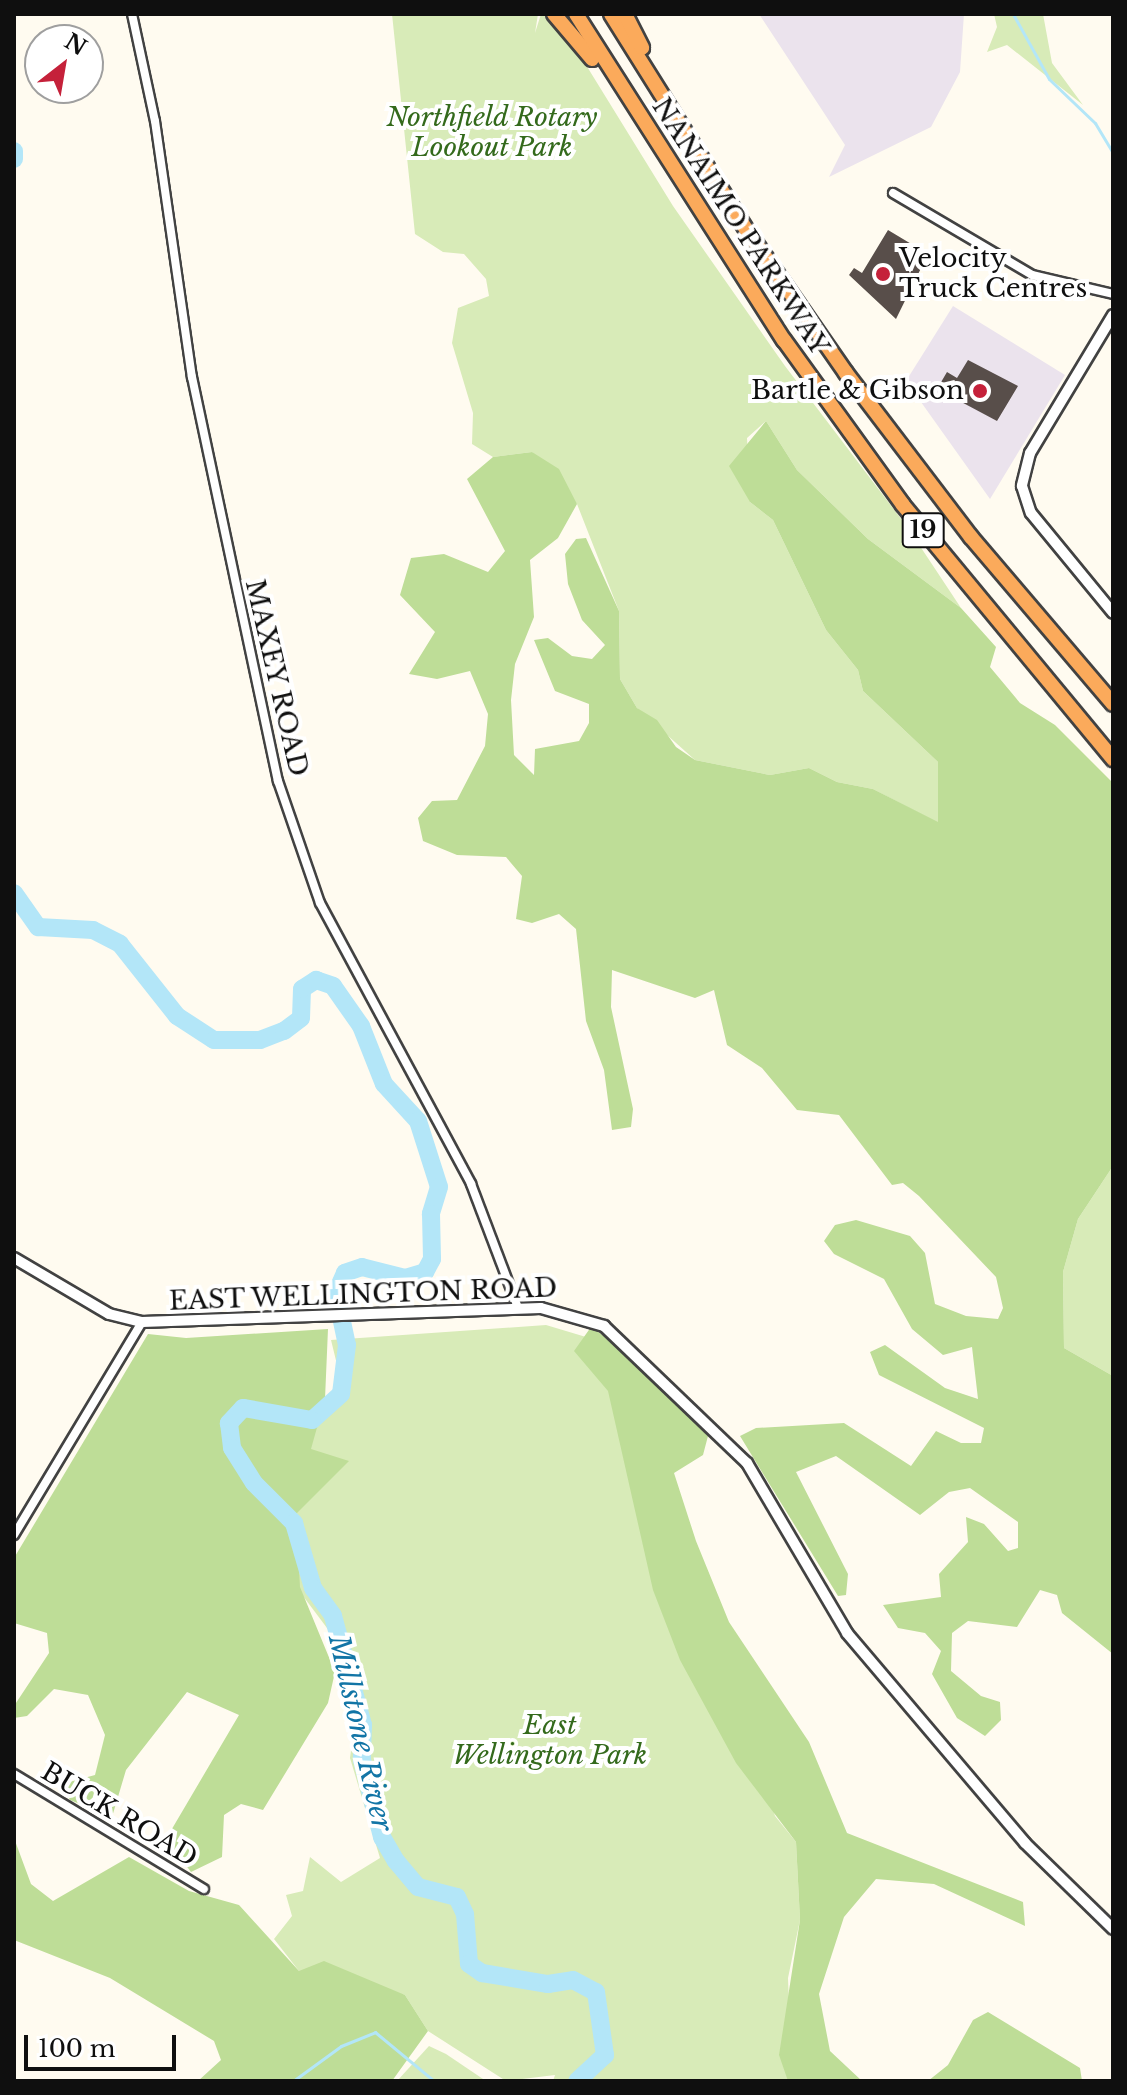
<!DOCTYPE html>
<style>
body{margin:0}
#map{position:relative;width:1127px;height:2095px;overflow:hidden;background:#fffbf0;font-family:"Libre Baskerville",serif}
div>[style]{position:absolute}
.industrial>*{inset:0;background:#ebe3ed}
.green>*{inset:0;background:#d8ebb8}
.forest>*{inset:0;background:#bedd97}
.stream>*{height:3px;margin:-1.5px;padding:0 1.5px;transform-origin:1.5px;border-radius:1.5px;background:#b3e6f8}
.river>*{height:18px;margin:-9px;padding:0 9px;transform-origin:9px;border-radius:9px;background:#b3e6f8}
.building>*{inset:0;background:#584e4a}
.roads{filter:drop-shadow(2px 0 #424242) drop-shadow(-2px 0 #424242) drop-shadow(0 2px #424242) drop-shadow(0 -2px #424242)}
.minor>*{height:8px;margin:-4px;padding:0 4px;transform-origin:4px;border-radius:4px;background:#fff}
.tertiary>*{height:10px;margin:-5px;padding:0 5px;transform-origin:5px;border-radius:5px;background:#fff}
.trunk>*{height:14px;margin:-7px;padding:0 7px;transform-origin:7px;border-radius:7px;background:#fbaa5b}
.dots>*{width:22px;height:22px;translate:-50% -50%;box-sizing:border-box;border:4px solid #fff;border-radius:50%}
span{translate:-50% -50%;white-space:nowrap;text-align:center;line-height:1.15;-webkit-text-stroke:8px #fff;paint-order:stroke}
.shield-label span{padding:2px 6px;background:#fff;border:2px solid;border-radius:6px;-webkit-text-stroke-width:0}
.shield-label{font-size:24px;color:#0f0f0f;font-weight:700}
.park-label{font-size:26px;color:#346a1c;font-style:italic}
.street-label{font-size:26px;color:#0f0f0f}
.poi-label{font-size:26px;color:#0f0f0f}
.left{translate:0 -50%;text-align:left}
.right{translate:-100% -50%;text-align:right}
.water-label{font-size:28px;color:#1275a6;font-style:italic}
.frame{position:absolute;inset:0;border:16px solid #0f0f0f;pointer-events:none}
.north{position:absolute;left:24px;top:24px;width:80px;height:80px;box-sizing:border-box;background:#fff;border:2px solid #9f9f9f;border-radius:50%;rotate:31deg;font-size:22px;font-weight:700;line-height:32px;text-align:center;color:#0f0f0f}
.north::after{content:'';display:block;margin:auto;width:28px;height:36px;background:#c5213a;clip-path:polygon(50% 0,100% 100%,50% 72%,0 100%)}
.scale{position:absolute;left:24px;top:2035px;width:152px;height:36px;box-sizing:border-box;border:4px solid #0f0f0f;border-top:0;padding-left:10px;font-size:24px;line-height:28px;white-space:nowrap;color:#0f0f0f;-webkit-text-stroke:6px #fff;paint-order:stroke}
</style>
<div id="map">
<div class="industrial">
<div style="clip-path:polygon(759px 14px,964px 14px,960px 72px,931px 127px,829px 177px,845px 145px)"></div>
<div style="clip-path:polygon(953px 306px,1065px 375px,990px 499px,906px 381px)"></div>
</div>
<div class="green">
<div style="clip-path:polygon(392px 14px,538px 14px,535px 33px,541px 14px,549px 18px,570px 39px,673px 206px,785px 366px,908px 528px,961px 608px,868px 539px,797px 470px,766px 421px,747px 438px,750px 502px,773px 520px,826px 630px,858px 670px,863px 691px,938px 762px,938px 823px,873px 789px,837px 782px,809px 768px,770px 775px,695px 760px,637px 708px,620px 679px,619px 611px,577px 504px,532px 452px,493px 457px,472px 444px,473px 413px,452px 343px,458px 308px,489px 296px,486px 279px,464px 254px,443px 252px,415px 234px)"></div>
<div style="clip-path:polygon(994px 14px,1043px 14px,1052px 63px,1083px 105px,1007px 45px,987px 52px,997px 27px)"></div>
<div style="clip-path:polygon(1113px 1166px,1113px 1376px,1064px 1348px,1063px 1272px,1078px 1219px)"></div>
<div style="clip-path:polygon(546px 1325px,596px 1340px,670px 1469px,775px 1816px,796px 1842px,800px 1920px,788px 1978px,792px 2081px,553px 2081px,555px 2075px,506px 2081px,428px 2031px,405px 1995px,299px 1971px,274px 1939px,292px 1916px,286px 1895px,303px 1891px,310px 1857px,341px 1882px,380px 1858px,350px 1758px,356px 1713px,339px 1677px,333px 1636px,300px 1592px,216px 1431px,317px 1423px,341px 1381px,331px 1340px)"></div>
<div style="clip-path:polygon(429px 2046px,446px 2054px,486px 2081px,397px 2081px)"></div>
</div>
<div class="forest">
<div style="clip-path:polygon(766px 421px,797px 470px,868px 539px,961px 608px,996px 647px,990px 667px,1020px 703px,1055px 725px,1113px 783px,1113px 1166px,1078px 1219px,1063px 1272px,1064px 1348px,1113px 1376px,1113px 1654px,1062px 1613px,1057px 1595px,1040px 1590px,1017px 1627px,968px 1621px,952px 1633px,951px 1671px,981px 1696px,1000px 1702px,1001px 1720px,985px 1736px,957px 1718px,932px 1674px,941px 1651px,925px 1633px,898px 1628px,883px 1605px,941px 1597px,939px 1574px,968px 1542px,966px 1517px,984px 1524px,1008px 1551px,1018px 1548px,1018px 1522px,970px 1488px,949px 1492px,920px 1515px,836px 1456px,796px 1472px,848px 1574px,846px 1595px,838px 1596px,740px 1436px,756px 1428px,844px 1423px,911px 1466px,936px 1431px,961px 1443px,981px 1443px,984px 1428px,879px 1375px,870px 1352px,885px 1345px,945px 1388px,978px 1399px,972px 1347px,943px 1355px,912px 1329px,884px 1279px,834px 1254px,824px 1241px,835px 1225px,856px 1220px,910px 1236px,925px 1253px,935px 1304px,966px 1316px,998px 1319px,1003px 1308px,996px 1277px,919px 1196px,903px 1183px,892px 1185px,839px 1115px,797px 1110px,762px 1068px,727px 1045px,714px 990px,695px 998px,612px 970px,611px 1007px,633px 1109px,631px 1127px,612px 1130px,604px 1070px,586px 1021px,576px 929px,559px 914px,532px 923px,516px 919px,522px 876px,506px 857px,457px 855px,423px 841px,418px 818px,432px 801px,457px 800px,485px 746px,488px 714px,470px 671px,437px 679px,409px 674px,435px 632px,400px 595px,411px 558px,444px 554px,488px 572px,505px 551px,467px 479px,493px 457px,532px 452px,559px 469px,577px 504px,558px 538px,530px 560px,534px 617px,515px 664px,511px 700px,514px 755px,534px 775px,535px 749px,579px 741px,589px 723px,589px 704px,555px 691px,534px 640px,548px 638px,572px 656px,592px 659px,605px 645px,582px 620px,568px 584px,565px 554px,576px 539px,586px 538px,619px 611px,620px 679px,637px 708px,657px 720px,676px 747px,695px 760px,770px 775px,809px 768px,837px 782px,873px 789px,938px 822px,938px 762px,863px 691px,858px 670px,826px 630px,773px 520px,750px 502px,729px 466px)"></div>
<div style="clip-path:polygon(591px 1327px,631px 1355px,708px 1436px,703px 1455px,674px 1473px,696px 1541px,729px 1622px,809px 1742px,847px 1833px,1023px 1902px,1025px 1926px,934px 1884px,876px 1879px,844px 1917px,819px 1994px,830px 2051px,862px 2081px,788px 2081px,779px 2055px,800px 1920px,796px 1842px,736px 1763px,680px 1660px,653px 1590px,608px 1391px,574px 1351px)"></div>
<div style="clip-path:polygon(328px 1329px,325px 1399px,311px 1449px,349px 1461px,296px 1514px,300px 1587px,335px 1672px,328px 1703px,263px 1810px,241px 1804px,224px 1815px,222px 1857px,191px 1872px,166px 1839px,239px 1715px,187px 1692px,126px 1770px,112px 1817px,70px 1800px,62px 1784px,95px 1775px,105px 1735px,88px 1695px,54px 1689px,27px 1716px,14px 1718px,14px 1706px,49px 1653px,47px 1633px,14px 1623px,14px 1558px,148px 1334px,186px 1338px)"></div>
<div style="clip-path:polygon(14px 1838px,31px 1884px,53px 1901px,129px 1857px,189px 1891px,239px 1905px,299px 1971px,324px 1961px,405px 1995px,428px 2031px,392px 2081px,198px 2081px,221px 2060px,214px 2041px,110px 1978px,14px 1940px)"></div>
<div style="clip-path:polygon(988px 2012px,1080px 2068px,1082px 2081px,928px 2081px,948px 2065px,973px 2020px)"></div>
</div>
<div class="stream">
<div style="left:1013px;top:14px;width:74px;rotate:61deg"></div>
<div style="left:1049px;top:79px;width:64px;rotate:43.7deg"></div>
<div style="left:1095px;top:123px;width:35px;rotate:59deg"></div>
<div style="left:293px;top:2081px;width:59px;rotate:-36.1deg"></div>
<div style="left:341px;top:2046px;width:37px;rotate:-22deg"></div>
<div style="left:375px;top:2032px;width:77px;rotate:39.7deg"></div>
</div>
<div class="river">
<div style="left:14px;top:151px;width:8px;rotate:90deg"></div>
<div style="left:14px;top:893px;width:42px;rotate:54.8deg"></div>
<div style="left:38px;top:927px;width:55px;rotate:3.1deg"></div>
<div style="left:93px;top:930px;width:30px;rotate:27deg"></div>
<div style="left:120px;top:944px;width:92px;rotate:51.6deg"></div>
<div style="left:177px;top:1016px;width:44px;rotate:33deg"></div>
<div style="left:214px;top:1040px;width:46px"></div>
<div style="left:260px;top:1040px;width:26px;rotate:-21deg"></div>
<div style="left:284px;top:1031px;width:21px;rotate:-37deg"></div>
<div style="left:301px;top:1018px;width:29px;rotate:-88deg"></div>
<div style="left:302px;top:989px;width:17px;rotate:-33deg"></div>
<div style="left:316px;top:980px;width:18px;rotate:19deg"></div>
<div style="left:333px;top:986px;width:49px;rotate:55deg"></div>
<div style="left:361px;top:1026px;width:62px;rotate:68.4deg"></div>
<div style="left:384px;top:1084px;width:50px;rotate:47.4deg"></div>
<div style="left:418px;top:1121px;width:69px;rotate:72.3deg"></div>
<div style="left:439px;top:1187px;width:28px;rotate:107deg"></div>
<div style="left:431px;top:1214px;width:45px;rotate:88.7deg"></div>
<div style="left:432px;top:1259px;width:15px;rotate:118deg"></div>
<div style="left:425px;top:1272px;width:21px;rotate:163deg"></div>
<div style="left:405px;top:1278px;width:44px;rotate:-165.7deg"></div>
<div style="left:362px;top:1267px;width:18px;rotate:161deg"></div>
<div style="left:345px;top:1273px;width:22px;rotate:114deg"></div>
<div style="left:336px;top:1293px;width:53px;rotate:78.1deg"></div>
<div style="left:347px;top:1345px;width:49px;rotate:97deg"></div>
<div style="left:341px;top:1394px;width:39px;rotate:138deg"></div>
<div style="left:312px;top:1420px;width:70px;rotate:-170.1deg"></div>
<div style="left:243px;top:1408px;width:21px;rotate:133deg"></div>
<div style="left:229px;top:1423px;width:25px;rotate:83deg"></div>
<div style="left:232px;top:1448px;width:41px;rotate:57.8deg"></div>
<div style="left:254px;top:1483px;width:57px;rotate:45deg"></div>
<div style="left:294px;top:1523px;width:68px;rotate:73.7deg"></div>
<div style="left:313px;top:1588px;width:34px;rotate:54deg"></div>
<div style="left:333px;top:1616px;width:113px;rotate:74.6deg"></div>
<div style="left:363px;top:1725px;width:35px;rotate:92deg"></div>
<div style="left:362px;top:1760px;width:80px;rotate:75.4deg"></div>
<div style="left:382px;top:1837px;width:28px;rotate:60deg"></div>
<div style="left:396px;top:1861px;width:34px;rotate:50deg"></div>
<div style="left:418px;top:1887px;width:40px;rotate:14.4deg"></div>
<div style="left:457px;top:1897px;width:19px;rotate:65deg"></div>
<div style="left:465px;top:1914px;width:50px;rotate:85.4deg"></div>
<div style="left:469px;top:1964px;width:16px;rotate:35deg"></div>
<div style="left:482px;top:1973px;width:67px;rotate:9.5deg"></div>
<div style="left:548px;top:1984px;width:25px;rotate:-9deg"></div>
<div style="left:573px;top:1980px;width:26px;rotate:28deg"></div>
<div style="left:596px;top:1992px;width:64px;rotate:81.9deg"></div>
<div style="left:605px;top:2055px;width:38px;rotate:137deg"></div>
</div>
<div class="building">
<div style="clip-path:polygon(888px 230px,928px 254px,896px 319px,849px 275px,854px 268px,862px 273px)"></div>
<div style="clip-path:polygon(968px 360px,1018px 386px,997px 421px,937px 389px,947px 372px,957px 378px)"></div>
</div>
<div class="roads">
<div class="minor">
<div style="left:132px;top:14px;width:109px;rotate:77.9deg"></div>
<div style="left:155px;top:121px;width:259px;rotate:81.8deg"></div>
<div style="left:192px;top:377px;width:413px;rotate:78deg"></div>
<div style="left:278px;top:781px;width:129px;rotate:71deg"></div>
<div style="left:320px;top:903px;width:319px;rotate:61.7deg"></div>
<div style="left:471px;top:1184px;width:133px;rotate:69.2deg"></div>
<div style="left:893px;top:193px;width:161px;rotate:30.5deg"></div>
<div style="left:1032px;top:275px;width:83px;rotate:13.2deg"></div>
<div style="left:14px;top:1535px;width:249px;rotate:-59deg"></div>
<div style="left:14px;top:1774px;width:222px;rotate:31.2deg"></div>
</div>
<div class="tertiary">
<div style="left:1113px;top:315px;width:161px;rotate:121deg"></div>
<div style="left:1030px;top:453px;width:34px;rotate:104deg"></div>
<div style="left:1022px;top:486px;width:28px;rotate:72deg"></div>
<div style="left:1031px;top:513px;width:129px;rotate:50.6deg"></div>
<div style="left:14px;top:1258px;width:110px;rotate:30.5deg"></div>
<div style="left:109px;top:1314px;width:34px;rotate:14deg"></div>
<div style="left:142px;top:1322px;width:399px;rotate:-2deg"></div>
<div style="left:541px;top:1308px;width:66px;rotate:15.9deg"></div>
<div style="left:604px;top:1326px;width:198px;rotate:43.8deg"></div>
<div style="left:747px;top:1463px;width:197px;rotate:59.5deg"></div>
<div style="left:847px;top:1633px;width:275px;rotate:49.7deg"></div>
<div style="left:1025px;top:1843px;width:123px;rotate:44.3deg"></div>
</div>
<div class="trunk">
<div style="left:554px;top:14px;width:59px;rotate:49.8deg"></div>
<div style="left:576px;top:14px;width:387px;rotate:57.5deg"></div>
<div style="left:784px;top:340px;width:203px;rotate:54.2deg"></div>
<div style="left:903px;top:505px;width:330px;rotate:50.4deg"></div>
<div style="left:611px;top:14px;width:257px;rotate:57.9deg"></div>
<div style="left:748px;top:232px;width:172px;rotate:55.2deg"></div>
<div style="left:846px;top:373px;width:206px;rotate:52.7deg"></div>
<div style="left:971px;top:537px;width:219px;rotate:49.6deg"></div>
<div style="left:625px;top:14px;width:38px;rotate:63deg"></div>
</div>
</div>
<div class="dots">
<div style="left:883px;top:274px;background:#c5213a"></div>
<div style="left:980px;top:391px;background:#c5213a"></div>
</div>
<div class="shield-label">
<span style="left:923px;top:530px">19</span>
</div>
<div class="park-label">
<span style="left:492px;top:133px">Northfield Rotary<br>Lookout Park</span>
<span style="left:550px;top:1741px">East<br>Wellington Park</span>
</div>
<div class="street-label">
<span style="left:740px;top:227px;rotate:57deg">NANAIMO PARKWAY</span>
<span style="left:276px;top:678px;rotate:77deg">MAXEY ROAD</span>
<span style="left:363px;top:1295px;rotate:-2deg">EAST WELLINGTON ROAD</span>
<span style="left:119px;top:1815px;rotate:31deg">BUCK ROAD</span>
</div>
<div class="poi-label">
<span class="left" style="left:899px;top:274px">Velocity<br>Truck Centres</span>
<span class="right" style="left:964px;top:391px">Bartle &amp; Gibson</span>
</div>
<div class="water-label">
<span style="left:360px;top:1733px;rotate:77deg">Millstone River</span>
</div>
<div class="frame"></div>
<div class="north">N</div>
<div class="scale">100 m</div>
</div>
